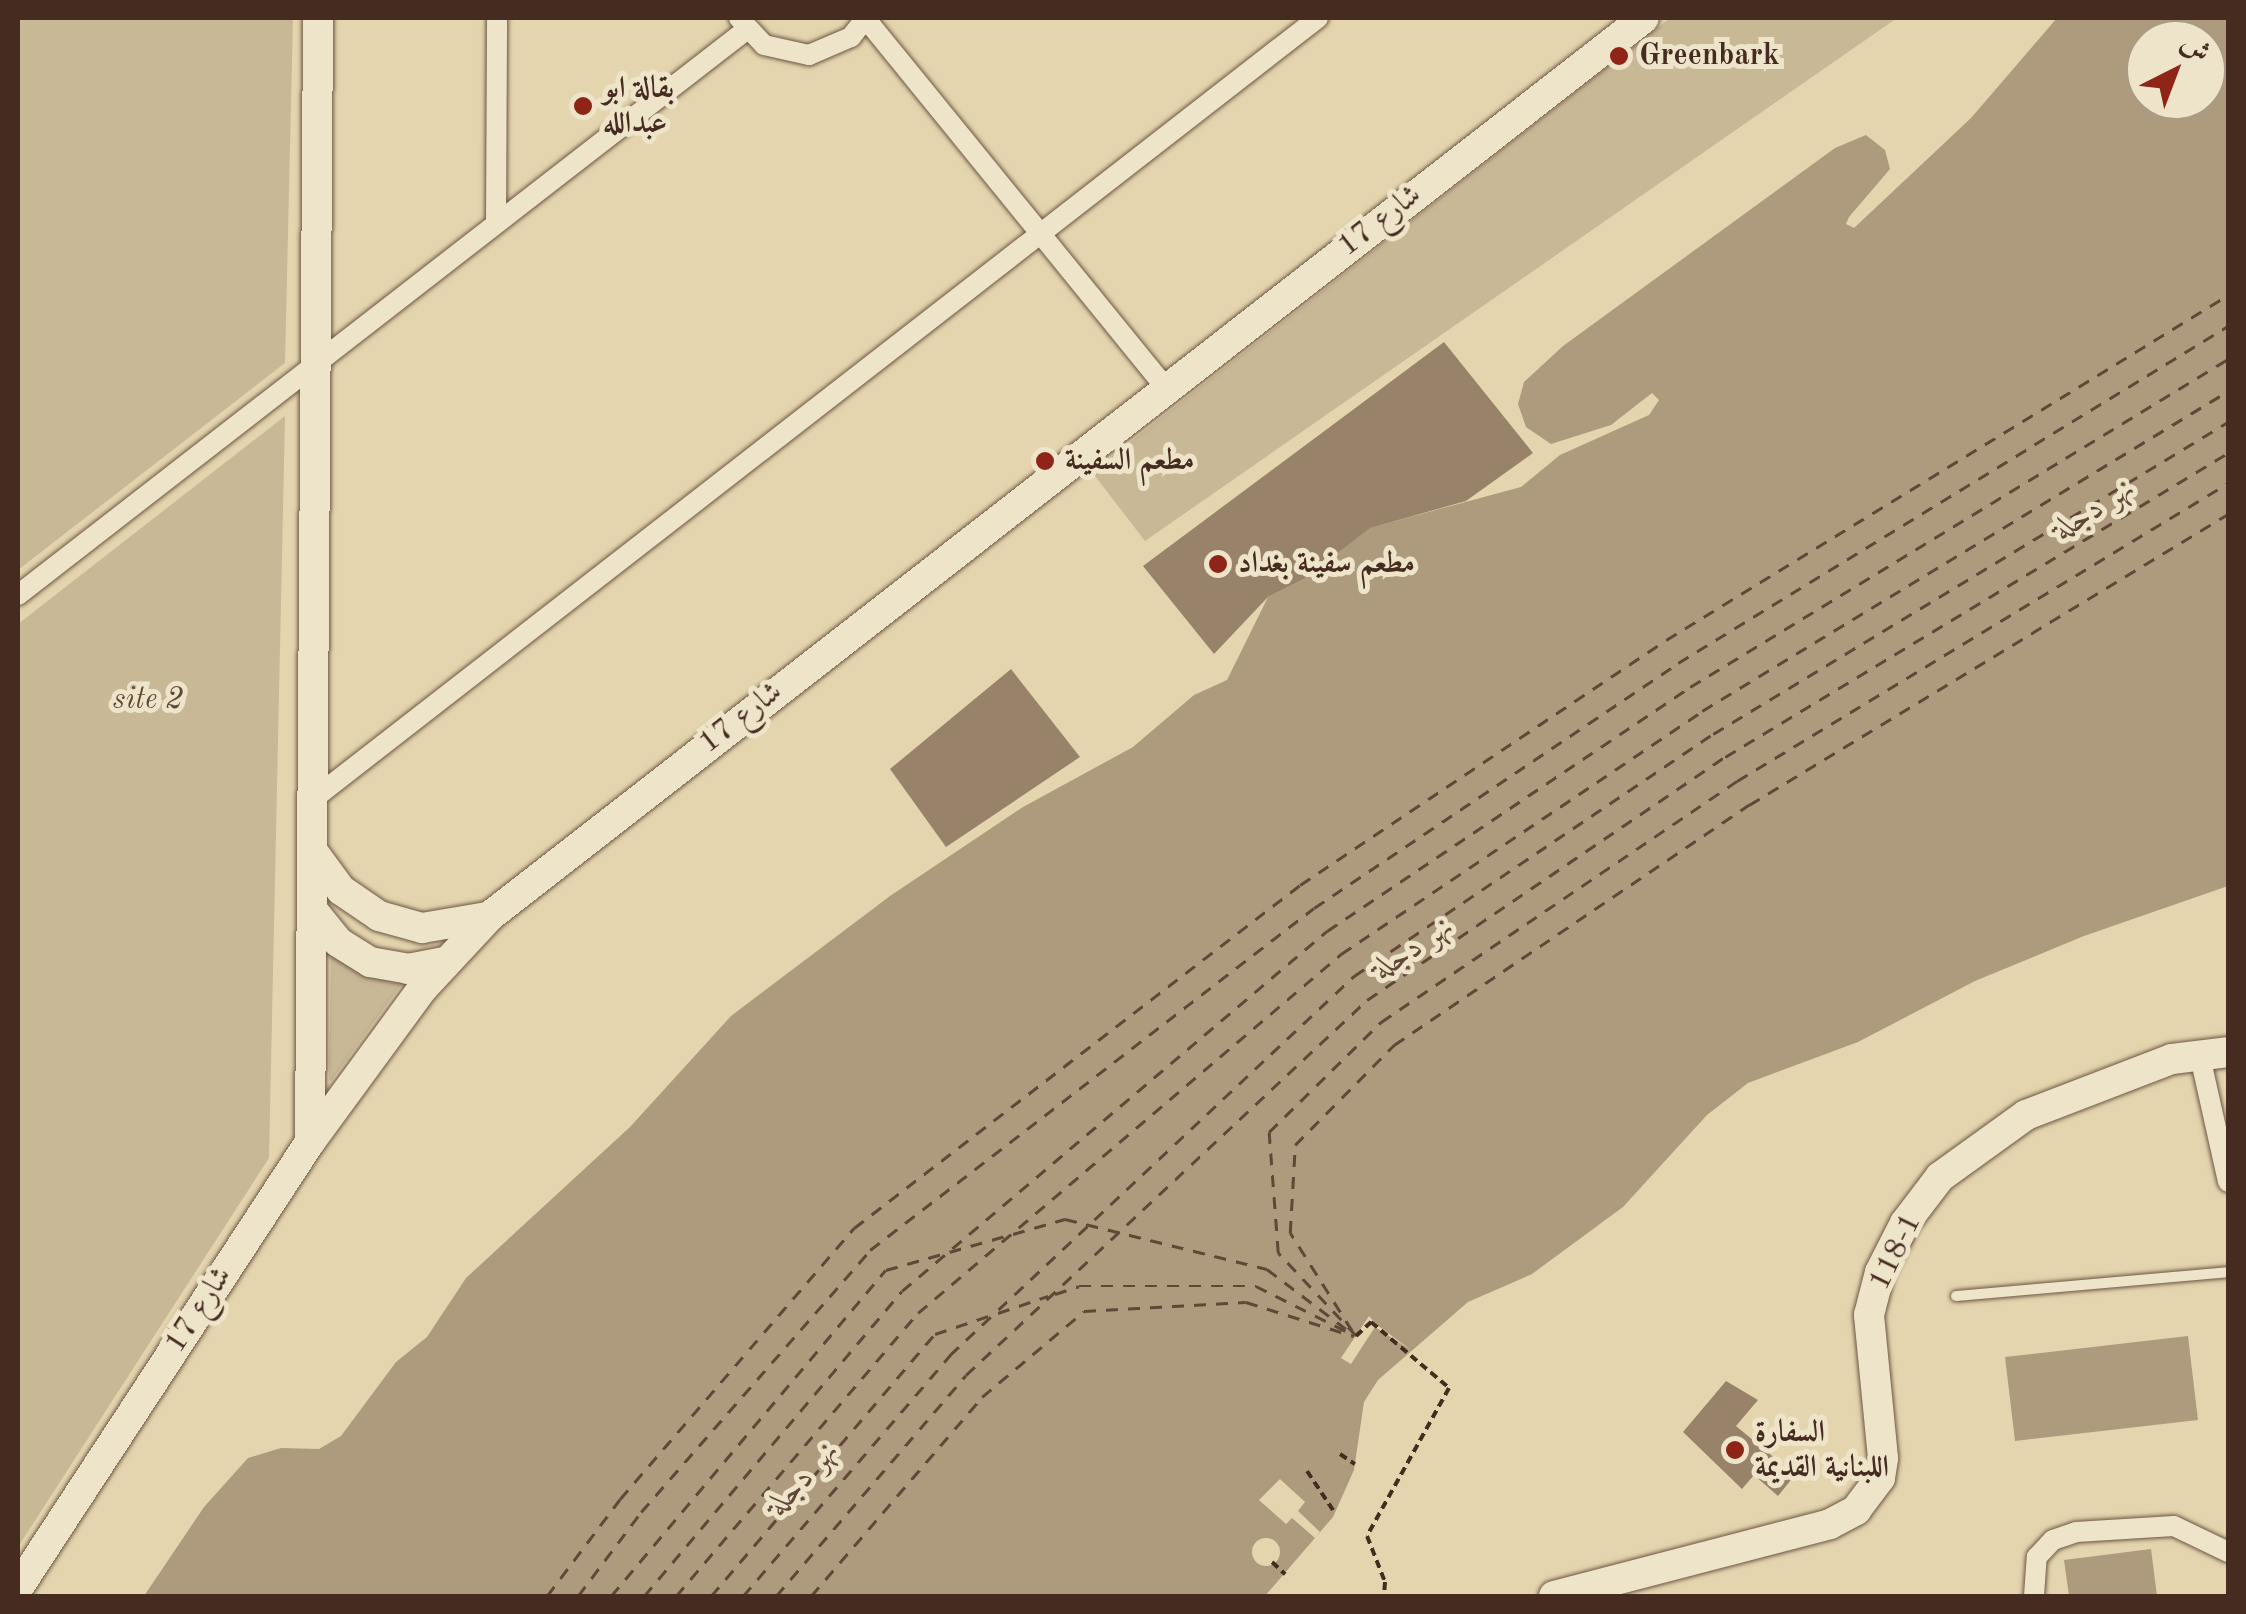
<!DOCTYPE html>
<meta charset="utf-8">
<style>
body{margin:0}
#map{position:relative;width:2246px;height:1614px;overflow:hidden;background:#e4d5ae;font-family:"Old Standard TT",Amiri,serif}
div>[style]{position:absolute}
.green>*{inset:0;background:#c9b896}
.water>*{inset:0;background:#ae9b7e}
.pier>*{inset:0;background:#e4d5ae}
.round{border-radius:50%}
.ferry>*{height:2.5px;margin-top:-1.25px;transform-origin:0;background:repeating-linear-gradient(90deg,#604738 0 12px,transparent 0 22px)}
.building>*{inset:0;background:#98836a}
.path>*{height:4px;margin-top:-2px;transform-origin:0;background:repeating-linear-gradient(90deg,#462b21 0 8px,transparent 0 13px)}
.roads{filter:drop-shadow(0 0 2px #6e5644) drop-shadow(0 0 2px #6e5644)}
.lane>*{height:10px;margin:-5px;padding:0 5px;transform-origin:5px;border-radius:5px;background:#ede4ca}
.street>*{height:20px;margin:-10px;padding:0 10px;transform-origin:10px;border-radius:10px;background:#ede4ca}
.secondary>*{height:30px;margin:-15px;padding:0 15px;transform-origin:15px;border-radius:15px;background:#ede4ca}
.dots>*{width:28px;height:28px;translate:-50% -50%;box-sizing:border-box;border:5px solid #ede4ca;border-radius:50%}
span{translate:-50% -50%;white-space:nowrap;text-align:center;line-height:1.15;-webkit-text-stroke:10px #ede4ca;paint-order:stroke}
.poi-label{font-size:30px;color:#462b21;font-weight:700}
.left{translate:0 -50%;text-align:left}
.street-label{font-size:30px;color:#462b21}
.park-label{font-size:30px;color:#604738;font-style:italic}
.water-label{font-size:32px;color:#604738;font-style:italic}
.frame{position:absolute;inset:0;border:20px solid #462b21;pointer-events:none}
.north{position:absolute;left:2126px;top:20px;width:100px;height:100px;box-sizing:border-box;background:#ede4ca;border:2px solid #aa9a86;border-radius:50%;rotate:42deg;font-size:28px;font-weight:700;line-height:40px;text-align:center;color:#462b21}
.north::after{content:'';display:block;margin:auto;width:35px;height:45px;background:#8f2418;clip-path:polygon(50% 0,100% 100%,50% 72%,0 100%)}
</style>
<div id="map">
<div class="green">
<i style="clip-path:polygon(18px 18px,293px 18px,285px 363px,18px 570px)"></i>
<i style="clip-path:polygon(1670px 18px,1897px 18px,1145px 541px,1092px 472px)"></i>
<i style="clip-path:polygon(285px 416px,269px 1158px,18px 1547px,18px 624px)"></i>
<i style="clip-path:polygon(331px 954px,404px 981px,331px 1081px,329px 1080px)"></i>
</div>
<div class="water">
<i style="clip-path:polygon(evenodd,2057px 18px,2228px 18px,2228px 886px,2084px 936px,1975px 981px,1858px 1042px,1748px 1083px,1707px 1115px,1623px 1207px,1532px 1274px,1468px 1302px,1378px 1380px,1364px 1402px,1354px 1470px,1333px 1517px,1265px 1596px,144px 1596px,204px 1507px,248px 1458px,281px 1448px,319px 1449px,341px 1436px,396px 1362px,427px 1337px,466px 1278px,630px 1127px,731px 1016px,890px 896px,1023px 807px,1133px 747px,1194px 695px,1227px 680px,1268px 597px,1304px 579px,1369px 528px,1521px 487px,1560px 455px,1649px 415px,1659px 400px,1652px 393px,1611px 425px,1551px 444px,1526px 427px,1518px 404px,1524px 382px,1563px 346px,1835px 148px,1866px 135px,1885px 150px,1890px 169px,1849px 217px,1846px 224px,1854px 228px,1971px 118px,2057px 18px,2146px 40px,2206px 40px,2206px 100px,2146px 100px,2146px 40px)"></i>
<i style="clip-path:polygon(2188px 1336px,2198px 1420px,2015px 1441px,2005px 1357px)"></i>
<i style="clip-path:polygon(2151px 1549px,2157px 1596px,2069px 1596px,2064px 1560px)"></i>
</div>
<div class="pier">
<i style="clip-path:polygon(1369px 1316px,1377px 1325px,1411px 1350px,1375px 1327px,1351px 1364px,1341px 1358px)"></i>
<i style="clip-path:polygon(1280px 1479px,1305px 1502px,1298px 1511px,1320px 1532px,1315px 1538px,1292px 1518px,1286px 1524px,1259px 1500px)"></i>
<i class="round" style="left:1252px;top:1538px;width:28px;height:28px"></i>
</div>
<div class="ferry">
<i style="left:1013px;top:1234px;width:54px;rotate:-16.1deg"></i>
<i style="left:1065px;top:1219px;width:208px;rotate:13.9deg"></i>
<i style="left:1267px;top:1269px;width:99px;rotate:37.2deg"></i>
<i style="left:1055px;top:1294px;width:25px;rotate:-18deg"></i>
<i style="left:1079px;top:1286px;width:177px"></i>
<i style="left:1256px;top:1286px;width:105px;rotate:26.6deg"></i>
<i style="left:998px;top:1313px;width:53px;rotate:-18.8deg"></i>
<i style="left:1352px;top:1331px;width:116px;rotate:-122.3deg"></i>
<i style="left:1290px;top:1233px;width:88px;rotate:-86.7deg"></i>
<i style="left:1295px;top:1145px;width:141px;rotate:-45.3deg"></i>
<i style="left:1394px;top:1045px;width:429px;rotate:-34.1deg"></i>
<i style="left:1749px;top:805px;width:560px;rotate:-31.28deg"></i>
<i style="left:1356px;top:1336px;width:114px;rotate:-133.2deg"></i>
<i style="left:1278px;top:1253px;width:121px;rotate:-94.3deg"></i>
<i style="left:1269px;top:1132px;width:157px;rotate:-44.5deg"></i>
<i style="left:1381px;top:1022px;width:430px;rotate:-34.1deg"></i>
<i style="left:1737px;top:781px;width:574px;rotate:-31.25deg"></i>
<i style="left:547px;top:1596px;width:121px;rotate:-53deg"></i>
<i style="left:620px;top:1499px;width:358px;rotate:-49.2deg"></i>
<i style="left:854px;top:1228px;width:563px;rotate:-37.56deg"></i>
<i style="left:1300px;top:885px;width:440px;rotate:-33.8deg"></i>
<i style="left:1666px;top:640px;width:659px;rotate:-31.54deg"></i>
<i style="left:578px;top:1596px;width:105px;rotate:-53.1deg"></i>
<i style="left:641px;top:1512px;width:348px;rotate:-48.8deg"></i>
<i style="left:870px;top:1250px;width:560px;rotate:-37.61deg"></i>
<i style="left:1314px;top:908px;width:439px;rotate:-33.9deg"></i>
<i style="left:1678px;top:663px;width:645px;rotate:-31.5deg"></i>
<i style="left:611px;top:1596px;width:426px;rotate:-49.9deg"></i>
<i style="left:886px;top:1270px;width:124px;rotate:-15.9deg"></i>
<i style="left:644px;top:1596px;width:399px;rotate:-49.8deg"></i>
<i style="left:902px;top:1291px;width:557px;rotate:-40.27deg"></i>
<i style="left:1327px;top:931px;width:437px;rotate:-33.9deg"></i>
<i style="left:1690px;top:687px;width:630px;rotate:-31.37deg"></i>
<i style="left:676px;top:1596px;width:372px;rotate:-49.5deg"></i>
<i style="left:918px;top:1313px;width:555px;rotate:-40.32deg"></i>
<i style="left:1341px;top:954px;width:435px;rotate:-33.9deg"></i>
<i style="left:1702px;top:711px;width:616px;rotate:-31.31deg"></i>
<i style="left:711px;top:1596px;width:345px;rotate:-49.5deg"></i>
<i style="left:935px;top:1334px;width:59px;rotate:-18.7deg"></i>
<i style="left:743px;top:1596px;width:318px;rotate:-49.3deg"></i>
<i style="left:950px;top:1355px;width:554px;rotate:-43.17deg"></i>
<i style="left:1354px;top:976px;width:433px;rotate:-34deg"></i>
<i style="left:1713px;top:734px;width:602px;rotate:-31.21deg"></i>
<i style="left:776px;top:1596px;width:291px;rotate:-49.3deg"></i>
<i style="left:966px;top:1375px;width:549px;rotate:-43.08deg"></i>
<i style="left:1367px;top:1000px;width:433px;rotate:-34.2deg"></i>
<i style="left:1725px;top:757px;width:588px;rotate:-31.15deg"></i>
<i style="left:811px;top:1596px;width:262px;rotate:-49.3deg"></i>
<i style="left:982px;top:1397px;width:133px;rotate:-40.1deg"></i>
<i style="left:1084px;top:1311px;width:162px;rotate:-3.2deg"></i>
<i style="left:1246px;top:1302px;width:113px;rotate:17.5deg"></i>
</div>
<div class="building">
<i style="clip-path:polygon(1444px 342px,1533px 453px,1466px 501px,1370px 528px,1304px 579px,1268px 597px,1214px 654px,1143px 566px)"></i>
<i style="clip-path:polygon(1011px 669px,1080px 757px,946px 847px,890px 769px)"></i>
<i style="clip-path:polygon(1726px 1381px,1758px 1400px,1736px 1426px,1795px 1475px,1778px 1496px,1754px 1475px,1742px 1489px,1683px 1432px)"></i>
</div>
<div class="path">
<i style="left:1356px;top:1336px;width:21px;rotate:-43deg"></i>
<i style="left:1371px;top:1322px;width:102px;rotate:40.2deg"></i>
<i style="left:1449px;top:1388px;width:169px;rotate:119deg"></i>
<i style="left:1367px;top:1536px;width:49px;rotate:68.6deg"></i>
<i style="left:1385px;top:1582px;width:14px;rotate:94deg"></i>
<i style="left:1340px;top:1454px;width:18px;rotate:34deg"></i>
<i style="left:1307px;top:1471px;width:50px;rotate:56.3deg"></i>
<i style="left:1272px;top:1562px;width:18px;rotate:43deg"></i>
</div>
<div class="roads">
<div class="lane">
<i style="left:1956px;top:1296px;width:273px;rotate:-5deg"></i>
</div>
<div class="street">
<i style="left:739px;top:18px;width:37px;rotate:47deg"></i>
<i style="left:764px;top:45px;width:46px;rotate:12.5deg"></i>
<i style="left:809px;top:55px;width:46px;rotate:-23.2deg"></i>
<i style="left:851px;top:37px;width:24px;rotate:-52deg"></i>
<i style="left:866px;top:19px;width:474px;rotate:50.9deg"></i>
<i style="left:496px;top:222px;width:204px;rotate:-89.7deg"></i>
<i style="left:18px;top:595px;width:922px;rotate:-37.81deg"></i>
<i style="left:317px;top:796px;width:1268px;rotate:-37.86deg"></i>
<i style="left:2199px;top:1052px;width:133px;rotate:77.4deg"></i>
<i style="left:2034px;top:1596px;width:39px;rotate:-86deg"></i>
<i style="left:2037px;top:1557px;width:23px;rotate:-47deg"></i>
<i style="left:2053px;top:1540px;width:24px;rotate:-19deg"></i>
<i style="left:2076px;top:1532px;width:98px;rotate:-3.5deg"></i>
<i style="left:2174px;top:1526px;width:60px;rotate:25.7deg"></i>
</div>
<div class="secondary">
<i style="left:314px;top:853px;width:46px;rotate:53.9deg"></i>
<i style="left:341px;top:890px;width:46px;rotate:34.4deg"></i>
<i style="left:379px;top:916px;width:45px;rotate:15.6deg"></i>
<i style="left:422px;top:928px;width:66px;rotate:-9.6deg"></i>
<i style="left:314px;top:912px;width:38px;rotate:51deg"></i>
<i style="left:338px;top:942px;width:38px;rotate:32deg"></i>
<i style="left:370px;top:962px;width:39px;rotate:10deg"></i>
<i style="left:408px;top:969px;width:38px;rotate:-11deg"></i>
<i style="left:310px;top:1142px;width:1124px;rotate:-89.59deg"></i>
<i style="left:18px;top:1588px;width:533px;rotate:-56.79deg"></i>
<i style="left:310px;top:1142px;width:190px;rotate:-53.8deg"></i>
<i style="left:422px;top:989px;width:100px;rotate:-47deg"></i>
<i style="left:490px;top:916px;width:1462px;rotate:-37.89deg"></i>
<i style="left:1554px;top:1596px;width:285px;rotate:-14.6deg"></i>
<i style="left:1830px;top:1524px;width:30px;rotate:-28deg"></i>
<i style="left:1856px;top:1510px;width:40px;rotate:-53deg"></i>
<i style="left:1880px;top:1478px;width:20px;rotate:-81deg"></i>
<i style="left:1883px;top:1458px;width:144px;rotate:-95.6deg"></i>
<i style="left:1869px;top:1315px;width:44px;rotate:-75.7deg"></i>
<i style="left:1880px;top:1272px;width:55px;rotate:-63deg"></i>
<i style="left:1905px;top:1223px;width:58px;rotate:-52.7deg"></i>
<i style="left:1940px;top:1177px;width:106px;rotate:-35.8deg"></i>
<i style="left:2026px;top:1115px;width:156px;rotate:-21deg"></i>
<i style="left:2172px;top:1059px;width:56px;rotate:-7.1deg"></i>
</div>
</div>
<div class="dots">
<i style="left:1619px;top:56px;background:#8f2418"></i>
<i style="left:583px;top:106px;background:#8f2418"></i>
<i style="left:1045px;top:461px;background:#8f2418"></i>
<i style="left:1218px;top:564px;background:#8f2418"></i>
<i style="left:1735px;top:1450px;background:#8f2418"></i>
</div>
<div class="poi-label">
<span class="left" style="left:1639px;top:56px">Greenbark</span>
<span class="left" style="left:603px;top:106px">بقالة ابو<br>عبدالله</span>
<span class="left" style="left:1065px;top:461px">مطعم السفينة</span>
<span class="left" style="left:1238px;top:564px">مطعم سفينة بغداد</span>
<span class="left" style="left:1755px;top:1450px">السفارة<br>اللبنانية القديمة</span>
</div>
<div class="street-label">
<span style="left:1380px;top:221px;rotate:-38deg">شارع 17</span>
<span style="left:741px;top:718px;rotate:-38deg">شارع 17</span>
<span style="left:1896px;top:1252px;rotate:-64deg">118-1</span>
<span style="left:199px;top:1310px;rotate:-57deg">شارع 17</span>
</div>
<div class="park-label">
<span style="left:148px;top:700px">site 2</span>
</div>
<div class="water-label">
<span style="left:2095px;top:510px;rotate:-33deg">نهر دجلة</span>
<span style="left:1414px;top:949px;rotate:-34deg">نهر دجلة</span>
<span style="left:804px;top:1479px;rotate:-48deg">نهر دجلة</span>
</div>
<div class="frame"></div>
<div class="north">ش</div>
</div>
